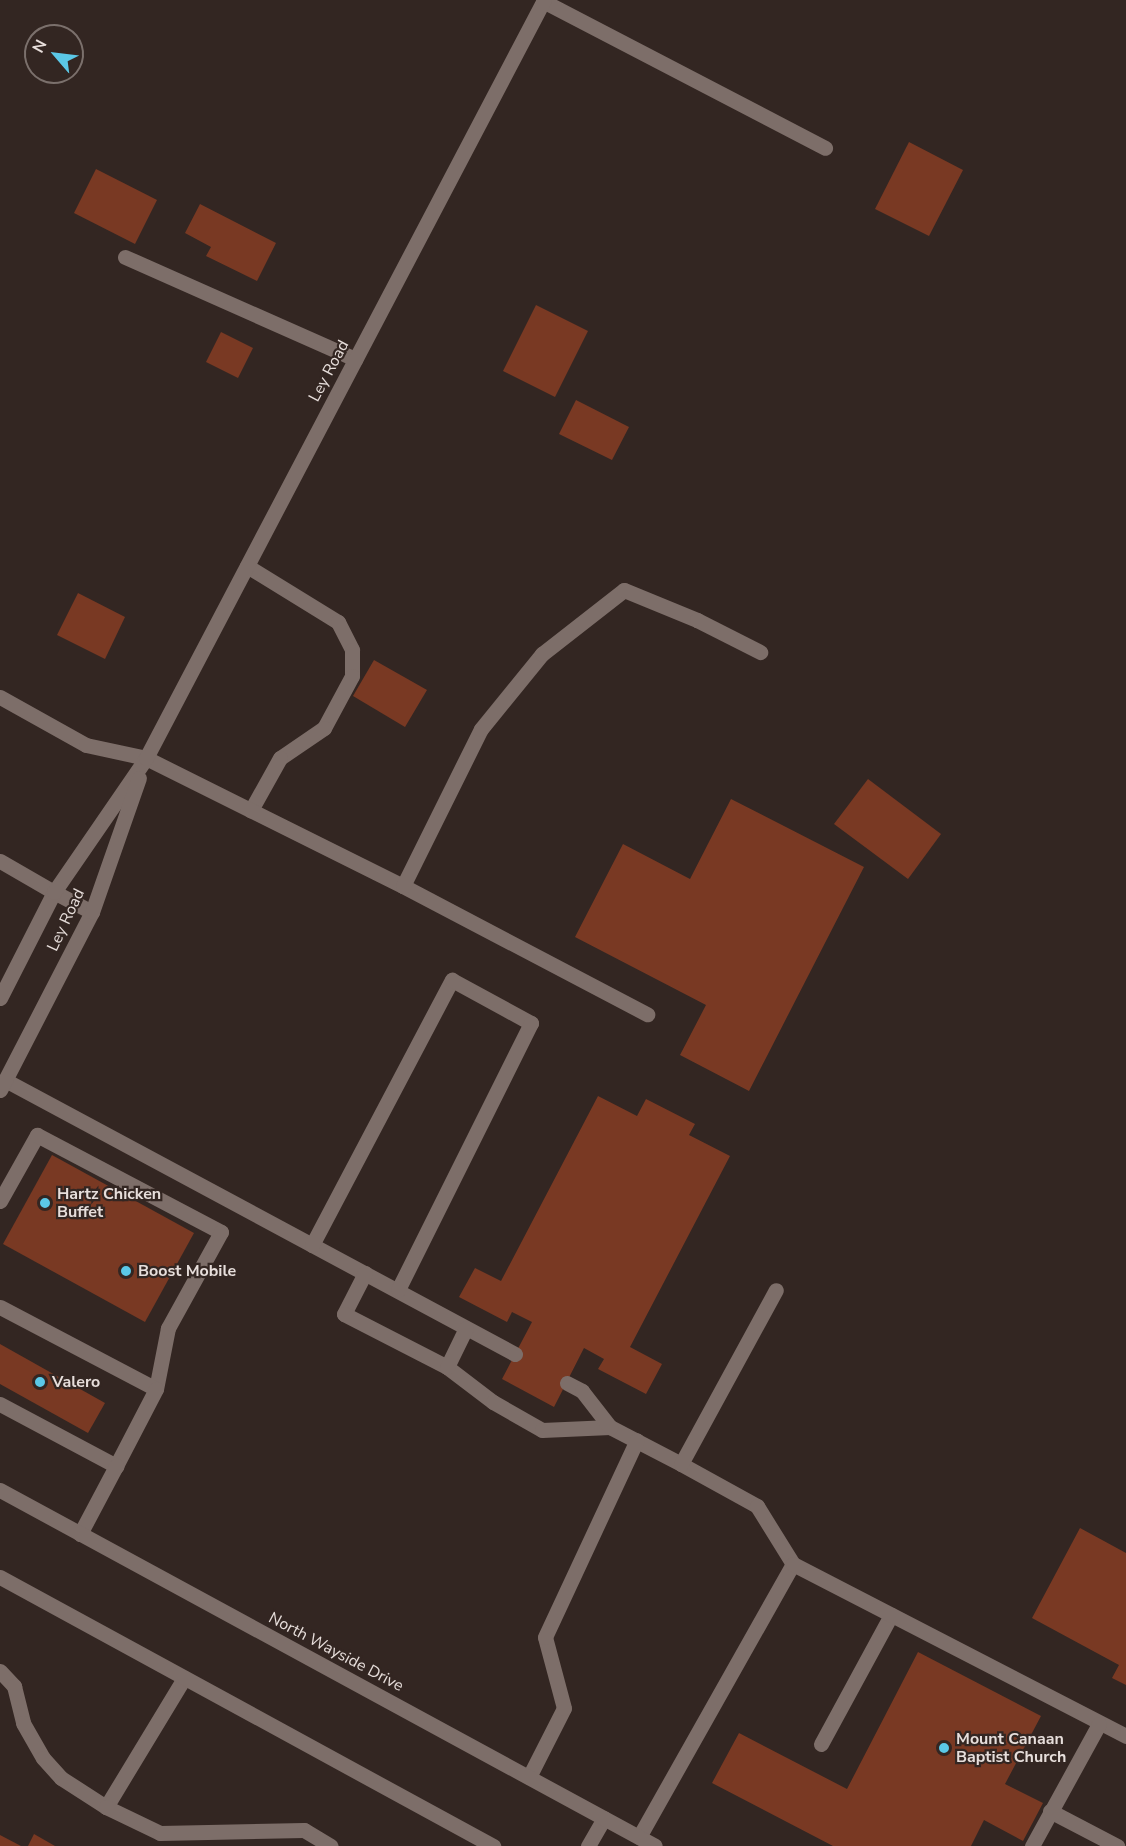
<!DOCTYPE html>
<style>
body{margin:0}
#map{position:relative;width:1126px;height:1846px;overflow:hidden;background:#332622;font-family:"Nunito Sans",sans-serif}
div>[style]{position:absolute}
.building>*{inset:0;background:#793923}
.service>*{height:15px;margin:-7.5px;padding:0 7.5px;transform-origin:7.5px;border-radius:7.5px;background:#7d6e69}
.minor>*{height:15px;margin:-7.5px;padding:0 7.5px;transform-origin:7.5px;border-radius:7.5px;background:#7d6e69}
.secondary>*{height:15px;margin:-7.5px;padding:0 7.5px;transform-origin:7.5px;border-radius:7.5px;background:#7d6e69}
.dots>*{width:16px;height:16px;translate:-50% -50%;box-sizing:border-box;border:3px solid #332622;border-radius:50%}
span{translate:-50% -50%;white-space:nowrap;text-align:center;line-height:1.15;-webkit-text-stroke:4.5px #332622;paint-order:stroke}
.street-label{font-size:16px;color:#e7dedb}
.poi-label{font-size:16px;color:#e7dedb;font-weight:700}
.left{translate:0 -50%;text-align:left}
.north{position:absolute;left:24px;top:24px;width:60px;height:60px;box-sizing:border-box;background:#332622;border:2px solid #7b706c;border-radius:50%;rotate:298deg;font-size:16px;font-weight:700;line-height:24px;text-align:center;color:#e7dedb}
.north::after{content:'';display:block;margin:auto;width:21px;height:27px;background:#5bc8e7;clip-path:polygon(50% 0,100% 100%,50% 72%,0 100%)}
</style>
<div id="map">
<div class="building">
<i style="clip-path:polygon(909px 142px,963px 170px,929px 236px,875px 209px)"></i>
<i style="clip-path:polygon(96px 169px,157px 200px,135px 244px,74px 213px)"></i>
<i style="clip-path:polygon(200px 204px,276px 243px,257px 281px,206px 256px,211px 247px,185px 233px)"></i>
<i style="clip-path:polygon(536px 305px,588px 331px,555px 397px,503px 371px)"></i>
<i style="clip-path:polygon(221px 332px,253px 348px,238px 378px,206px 362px)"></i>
<i style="clip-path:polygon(576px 400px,629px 427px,612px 460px,559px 434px)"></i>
<i style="clip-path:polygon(78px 593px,125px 617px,105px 659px,57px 635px)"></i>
<i style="clip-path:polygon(374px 660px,427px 690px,405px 727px,353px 696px)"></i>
<i style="clip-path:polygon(868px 779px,941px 834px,908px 879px,834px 824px)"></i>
<i style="clip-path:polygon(731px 799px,864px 867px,749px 1091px,680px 1055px,706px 1005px,575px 937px,623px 844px,690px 879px)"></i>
<i style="clip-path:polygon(598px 1096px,637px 1116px,646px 1099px,695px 1124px,689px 1135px,730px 1156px,630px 1347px,662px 1364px,646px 1394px,598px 1369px,604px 1359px,584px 1348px,554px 1407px,502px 1379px,532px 1322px,512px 1312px,507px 1322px,459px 1297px,475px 1268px,501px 1281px)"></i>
<i style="clip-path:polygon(52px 1155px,194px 1233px,145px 1322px,3px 1244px)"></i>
<i style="clip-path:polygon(0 1344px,105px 1403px,88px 1433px,0 1384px)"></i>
<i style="clip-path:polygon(1080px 1528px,1126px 1553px,1126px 1685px,1112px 1678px,1119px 1665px,1032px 1618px)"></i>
<i style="clip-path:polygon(918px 1652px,1041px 1716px,1005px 1784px,1043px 1803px,1023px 1841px,984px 1820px,971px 1846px,833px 1846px,712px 1783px,739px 1733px,847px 1789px)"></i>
<i style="clip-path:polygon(34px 1834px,55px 1846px,28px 1846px)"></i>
<i style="clip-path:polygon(0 1835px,21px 1846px,0 1846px)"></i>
</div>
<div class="service">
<i style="left:543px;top:1px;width:318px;rotate:27.5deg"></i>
<i style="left:125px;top:257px;width:252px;rotate:23.9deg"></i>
<i style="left:247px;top:566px;width:107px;rotate:31.6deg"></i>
<i style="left:338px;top:622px;width:31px;rotate:63deg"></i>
<i style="left:352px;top:650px;width:26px;rotate:90deg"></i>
<i style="left:352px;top:676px;width:59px;rotate:118.3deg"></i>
<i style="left:324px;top:728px;width:53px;rotate:145.7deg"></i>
<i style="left:280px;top:758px;width:60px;rotate:119.1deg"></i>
<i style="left:0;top:697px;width:98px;rotate:29.2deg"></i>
<i style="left:86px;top:745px;width:61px;rotate:12.2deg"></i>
<i style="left:146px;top:758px;width:287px;rotate:26.5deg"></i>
<i style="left:403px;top:886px;width:276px;rotate:27.7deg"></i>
<i style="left:0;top:861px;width:62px;rotate:29.9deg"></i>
<i style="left:403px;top:886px;width:175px;rotate:-63.6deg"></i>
<i style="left:481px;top:729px;width:97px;rotate:-50.9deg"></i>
<i style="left:542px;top:654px;width:104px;rotate:-38deg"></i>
<i style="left:624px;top:590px;width:79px;rotate:22.3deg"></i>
<i style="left:697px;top:620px;width:71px;rotate:26.9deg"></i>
<i style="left:5px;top:1080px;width:579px;rotate:28.25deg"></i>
<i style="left:0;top:1201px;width:76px;rotate:-60.7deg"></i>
<i style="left:37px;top:1135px;width:208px;rotate:27.8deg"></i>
<i style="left:221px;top:1232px;width:110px;rotate:118.9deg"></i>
<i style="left:168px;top:1328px;width:62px;rotate:101.1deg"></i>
<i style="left:312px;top:1245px;width:300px;rotate:-62.2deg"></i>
<i style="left:452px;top:980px;width:90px;rotate:28.6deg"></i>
<i style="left:531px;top:1023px;width:298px;rotate:116.5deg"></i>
<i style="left:365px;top:1273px;width:46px;rotate:117.1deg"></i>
<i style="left:344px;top:1314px;width:116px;rotate:27.2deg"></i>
<i style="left:447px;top:1367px;width:58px;rotate:37.3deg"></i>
<i style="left:493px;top:1402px;width:56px;rotate:29.7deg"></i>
<i style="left:542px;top:1430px;width:68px;rotate:-2.5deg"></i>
<i style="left:610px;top:1427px;width:80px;rotate:27.5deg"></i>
<i style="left:681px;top:1464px;width:87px;rotate:28.9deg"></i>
<i style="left:757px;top:1506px;width:68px;rotate:58.2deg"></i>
<i style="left:0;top:1307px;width:176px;rotate:27.7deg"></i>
<i style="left:156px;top:1389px;width:87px;rotate:117.5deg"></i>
<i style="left:447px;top:1367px;width:43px;rotate:-64deg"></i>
<i style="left:567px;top:1383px;width:17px;rotate:28deg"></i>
<i style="left:582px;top:1391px;width:46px;rotate:52.1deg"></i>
<i style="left:0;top:1404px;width:132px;rotate:28.1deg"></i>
<i style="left:116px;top:1466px;width:77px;rotate:117.9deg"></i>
<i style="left:681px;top:1464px;width:198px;rotate:-61.4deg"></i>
<i style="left:0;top:1671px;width:21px;rotate:47deg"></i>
<i style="left:14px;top:1686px;width:38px;rotate:76deg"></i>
<i style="left:23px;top:1723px;width:40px;rotate:60.3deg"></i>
<i style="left:43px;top:1758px;width:27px;rotate:48deg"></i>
<i style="left:61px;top:1778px;width:54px;rotate:32.8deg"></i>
<i style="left:106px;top:1807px;width:151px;rotate:-58.8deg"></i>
<i style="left:821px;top:1744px;width:147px;rotate:-61.5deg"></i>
<i style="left:529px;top:1777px;width:77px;rotate:-63.1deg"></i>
<i style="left:564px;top:1708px;width:73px;rotate:-105deg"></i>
<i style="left:545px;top:1637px;width:217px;rotate:-65deg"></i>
<i style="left:106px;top:1807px;width:60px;rotate:25.7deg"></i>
<i style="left:160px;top:1833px;width:144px;rotate:-1.2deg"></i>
<i style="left:304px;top:1830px;width:31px;rotate:31deg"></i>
<i style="left:1050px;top:1811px;width:76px;rotate:27.6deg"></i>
<i style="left:639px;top:1837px;width:313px;rotate:-60.6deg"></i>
<i style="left:793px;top:1564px;width:375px;rotate:27.3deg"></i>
<i style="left:1032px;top:1846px;width:139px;rotate:-61.2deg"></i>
</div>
<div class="minor">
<i style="left:588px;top:1846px;width:32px;rotate:-60deg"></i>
</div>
<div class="secondary">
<i style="left:54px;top:892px;width:43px;rotate:27.8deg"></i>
<i style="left:0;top:998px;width:119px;rotate:-63deg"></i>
<i style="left:54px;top:892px;width:163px;rotate:-55.5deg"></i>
<i style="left:146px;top:758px;width:856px;rotate:-62.3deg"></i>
<i style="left:0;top:1090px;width:200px;rotate:-62.7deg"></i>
<i style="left:92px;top:912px;width:142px;rotate:-70.7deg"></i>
<i style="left:0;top:1490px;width:745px;rotate:28.52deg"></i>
<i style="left:0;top:1577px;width:562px;rotate:28.62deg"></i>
</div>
<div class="dots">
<i style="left:45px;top:1203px;background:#5bc8e7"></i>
<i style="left:126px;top:1271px;background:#5bc8e7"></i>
<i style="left:40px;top:1382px;background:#5bc8e7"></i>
<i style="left:944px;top:1748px;background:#5bc8e7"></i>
</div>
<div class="street-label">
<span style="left:329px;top:371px;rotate:-62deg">Ley Road</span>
<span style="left:66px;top:920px;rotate:-65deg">Ley Road</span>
<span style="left:336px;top:1652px;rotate:28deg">North Wayside Drive</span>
</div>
<div class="poi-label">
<span class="left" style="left:57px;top:1203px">Hartz Chicken<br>Buffet</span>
<span class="left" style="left:138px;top:1271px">Boost Mobile</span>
<span class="left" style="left:52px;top:1382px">Valero</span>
<span class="left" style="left:956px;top:1748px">Mount Canaan<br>Baptist Church</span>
</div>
<div class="north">N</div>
</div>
